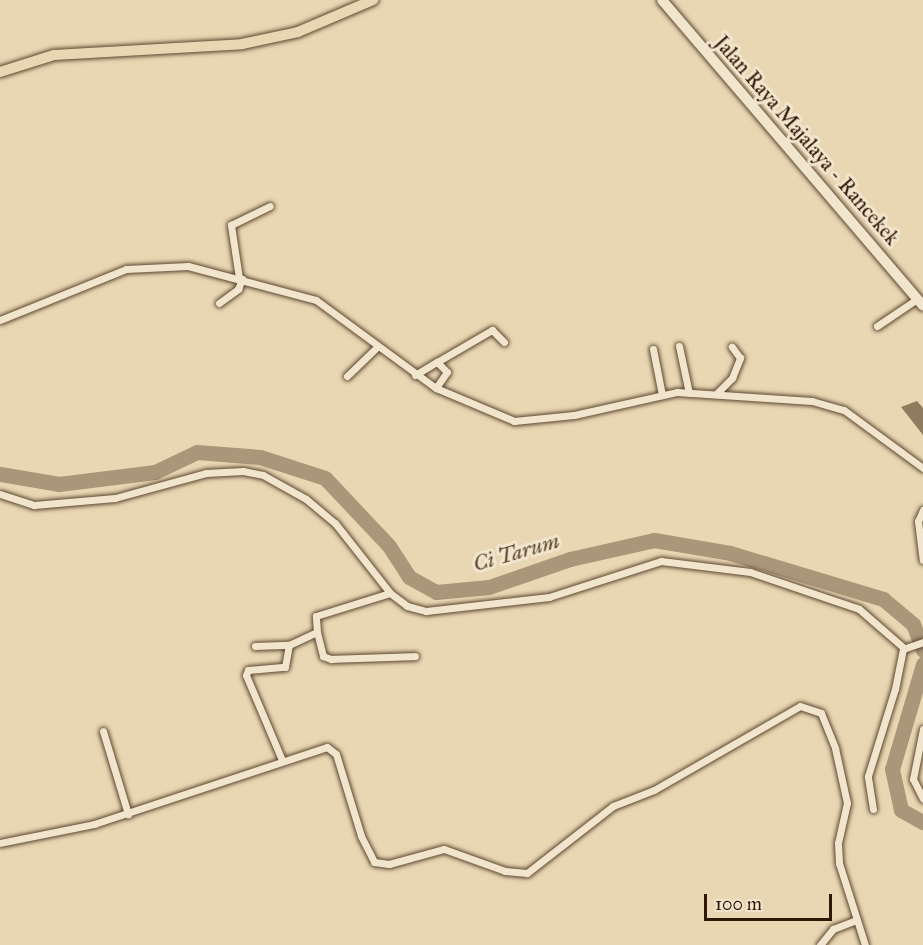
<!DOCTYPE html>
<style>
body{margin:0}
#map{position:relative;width:923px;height:945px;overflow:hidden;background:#e9d7b3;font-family:"IM FELL Great Primer",serif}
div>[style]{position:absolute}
.river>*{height:15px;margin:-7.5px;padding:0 7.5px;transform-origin:7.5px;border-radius:7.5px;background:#aa9678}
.building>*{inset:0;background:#907b5f}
.roads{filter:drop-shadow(0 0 2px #5e4730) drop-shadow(0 0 2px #5e4730)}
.street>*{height:7px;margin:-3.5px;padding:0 3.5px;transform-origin:3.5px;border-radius:3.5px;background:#f1e5ce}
.secondary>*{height:10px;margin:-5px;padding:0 5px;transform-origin:5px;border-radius:5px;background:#f1e5ce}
.primary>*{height:10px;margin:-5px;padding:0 5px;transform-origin:5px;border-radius:5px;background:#e9d7b3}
span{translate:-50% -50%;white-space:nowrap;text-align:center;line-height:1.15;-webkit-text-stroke:6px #f1e5ce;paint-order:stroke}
.street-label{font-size:21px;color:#301704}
.water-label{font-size:22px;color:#614a32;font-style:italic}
.scale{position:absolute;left:704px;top:894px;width:128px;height:27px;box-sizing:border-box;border:3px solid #301704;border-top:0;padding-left:8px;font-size:18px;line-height:21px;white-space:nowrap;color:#301704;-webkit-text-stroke:4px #f1e5ce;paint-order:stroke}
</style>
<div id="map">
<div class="river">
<i style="left:0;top:474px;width:60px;rotate:9.6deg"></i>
<i style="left:59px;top:484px;width:97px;rotate:-7.1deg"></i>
<i style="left:155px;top:472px;width:47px;rotate:-25.5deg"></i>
<i style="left:197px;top:452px;width:63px;rotate:4.5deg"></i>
<i style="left:260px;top:457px;width:68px;rotate:17.9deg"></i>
<i style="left:325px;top:478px;width:93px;rotate:46.7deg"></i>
<i style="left:389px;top:546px;width:37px;rotate:57deg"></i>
<i style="left:409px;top:577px;width:31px;rotate:29deg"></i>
<i style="left:436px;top:592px;width:53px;rotate:-5.4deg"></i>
<i style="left:489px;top:587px;width:86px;rotate:-19.1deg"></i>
<i style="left:570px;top:559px;width:86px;rotate:-12.7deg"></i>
<i style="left:654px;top:540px;width:77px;rotate:9.7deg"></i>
<i style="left:730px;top:553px;width:160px;rotate:16.7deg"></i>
<i style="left:883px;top:599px;width:39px;rotate:40deg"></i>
<i style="left:913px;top:624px;width:28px;rotate:69deg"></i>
<i style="left:923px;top:664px;width:109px;rotate:106.4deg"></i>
<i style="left:892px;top:769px;width:42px;rotate:77.6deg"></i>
<i style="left:901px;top:810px;width:25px;rotate:29deg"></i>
</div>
<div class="building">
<i style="clip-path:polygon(917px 401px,923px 408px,923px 435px,901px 407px)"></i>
</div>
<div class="roads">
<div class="street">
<i style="left:239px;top:278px;width:54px;rotate:-98.6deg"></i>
<i style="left:231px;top:225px;width:43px;rotate:-26deg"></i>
<i style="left:219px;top:303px;width:24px;rotate:-36deg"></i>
<i style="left:238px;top:289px;width:11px;rotate:-68deg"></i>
<i style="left:0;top:320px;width:136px;rotate:-22deg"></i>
<i style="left:126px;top:269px;width:62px;rotate:-2.8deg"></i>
<i style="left:188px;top:266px;width:132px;rotate:14.9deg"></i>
<i style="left:316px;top:300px;width:149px;rotate:36.3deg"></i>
<i style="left:436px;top:388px;width:85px;rotate:22.9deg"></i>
<i style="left:514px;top:421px;width:60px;rotate:-5.7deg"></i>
<i style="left:574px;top:415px;width:106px;rotate:-12.6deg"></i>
<i style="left:677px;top:392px;width:135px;rotate:3.8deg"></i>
<i style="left:812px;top:401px;width:33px;rotate:16deg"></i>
<i style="left:844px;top:410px;width:98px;rotate:36.3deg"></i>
<i style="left:877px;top:326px;width:48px;rotate:-34deg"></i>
<i style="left:679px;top:346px;width:48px;rotate:78deg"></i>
<i style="left:653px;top:349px;width:47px;rotate:78.9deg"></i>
<i style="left:437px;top:362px;width:64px;rotate:-30.2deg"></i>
<i style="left:492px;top:330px;width:17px;rotate:45deg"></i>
<i style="left:415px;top:375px;width:26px;rotate:-31deg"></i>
<i style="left:437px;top:362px;width:14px;rotate:45deg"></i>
<i style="left:447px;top:372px;width:19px;rotate:125deg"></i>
<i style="left:347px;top:376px;width:40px;rotate:-44deg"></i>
<i style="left:716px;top:394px;width:23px;rotate:-45deg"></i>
<i style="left:732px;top:378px;width:22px;rotate:-68deg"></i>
<i style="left:740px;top:358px;width:14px;rotate:-126deg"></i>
<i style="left:0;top:494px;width:36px;rotate:18deg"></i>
<i style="left:34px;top:505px;width:81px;rotate:-4.9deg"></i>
<i style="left:115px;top:498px;width:94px;rotate:-15.4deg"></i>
<i style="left:206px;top:473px;width:37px;rotate:-3deg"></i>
<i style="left:243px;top:471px;width:20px;rotate:11deg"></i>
<i style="left:263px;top:475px;width:49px;rotate:29.2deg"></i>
<i style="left:306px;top:499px;width:38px;rotate:40deg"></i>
<i style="left:335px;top:523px;width:89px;rotate:51.8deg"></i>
<i style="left:390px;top:593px;width:21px;rotate:37deg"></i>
<i style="left:407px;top:606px;width:20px;rotate:15deg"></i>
<i style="left:426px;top:611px;width:124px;rotate:-6.5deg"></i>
<i style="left:549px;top:597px;width:118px;rotate:-17.8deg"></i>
<i style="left:661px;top:561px;width:90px;rotate:7deg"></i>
<i style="left:750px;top:572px;width:115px;rotate:18.7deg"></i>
<i style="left:859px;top:609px;width:60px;rotate:40.9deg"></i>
<i style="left:923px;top:510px;width:12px;rotate:114deg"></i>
<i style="left:918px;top:521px;width:39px;rotate:83deg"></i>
<i style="left:317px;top:632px;width:16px;rotate:-94deg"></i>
<i style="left:316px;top:616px;width:77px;rotate:-17.3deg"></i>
<i style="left:255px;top:646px;width:34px;rotate:-2deg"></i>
<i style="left:923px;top:729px;width:51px;rotate:101.3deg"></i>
<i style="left:913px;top:779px;width:22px;rotate:63deg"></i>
<i style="left:103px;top:731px;width:87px;rotate:73.2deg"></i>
<i style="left:282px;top:760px;width:92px;rotate:-113deg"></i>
<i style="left:246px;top:675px;width:5px;rotate:-68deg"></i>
<i style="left:248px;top:670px;width:37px;rotate:-5deg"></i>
<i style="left:285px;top:667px;width:22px;rotate:-80deg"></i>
<i style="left:289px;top:645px;width:31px;rotate:-25deg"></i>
<i style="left:317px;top:632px;width:25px;rotate:76deg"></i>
<i style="left:323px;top:656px;width:9px;rotate:21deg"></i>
<i style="left:331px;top:659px;width:84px;rotate:-2deg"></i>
<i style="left:873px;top:809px;width:33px;rotate:-99deg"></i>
<i style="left:868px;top:776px;width:91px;rotate:-72.8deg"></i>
<i style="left:895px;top:689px;width:41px;rotate:-78.7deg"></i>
<i style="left:903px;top:649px;width:21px;rotate:-19deg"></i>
<i style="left:0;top:843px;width:96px;rotate:-11.4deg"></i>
<i style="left:94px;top:824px;width:245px;rotate:-18.3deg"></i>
<i style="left:327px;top:747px;width:11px;rotate:38deg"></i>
<i style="left:336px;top:754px;width:86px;rotate:73deg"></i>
<i style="left:361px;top:836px;width:29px;rotate:63deg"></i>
<i style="left:374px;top:862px;width:15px;rotate:8deg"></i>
<i style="left:389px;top:864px;width:57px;rotate:-15.3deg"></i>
<i style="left:444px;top:849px;width:65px;rotate:19.8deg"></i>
<i style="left:505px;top:871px;width:22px;rotate:5deg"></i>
<i style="left:527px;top:873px;width:109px;rotate:-37.9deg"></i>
<i style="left:613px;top:806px;width:44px;rotate:-21.3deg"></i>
<i style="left:654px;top:790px;width:168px;rotate:-29.9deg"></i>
<i style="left:800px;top:706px;width:22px;rotate:18deg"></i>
<i style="left:821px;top:713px;width:38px;rotate:68deg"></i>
<i style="left:835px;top:748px;width:56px;rotate:77.7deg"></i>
<i style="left:847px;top:803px;width:41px;rotate:102.7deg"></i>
<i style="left:838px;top:843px;width:20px;rotate:87deg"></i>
<i style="left:839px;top:863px;width:86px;rotate:72.4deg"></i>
<i style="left:820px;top:945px;width:21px;rotate:-51deg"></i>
<i style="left:833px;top:929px;width:25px;rotate:-21deg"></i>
</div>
<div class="secondary">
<i style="left:662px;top:0;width:402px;rotate:49.5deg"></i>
</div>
<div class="primary">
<i style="left:0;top:72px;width:57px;rotate:-17.5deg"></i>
<i style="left:54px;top:55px;width:188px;rotate:-3.3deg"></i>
<i style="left:242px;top:44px;width:57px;rotate:-12.1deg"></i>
<i style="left:298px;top:32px;width:82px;rotate:-23.1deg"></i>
</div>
</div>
<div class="street-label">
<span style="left:807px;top:140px;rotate:49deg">Jalan Raya Majalaya - Rancekek</span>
</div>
<div class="water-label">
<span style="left:516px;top:552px;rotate:-16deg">Ci Tarum</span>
</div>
<div class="scale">100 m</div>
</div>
